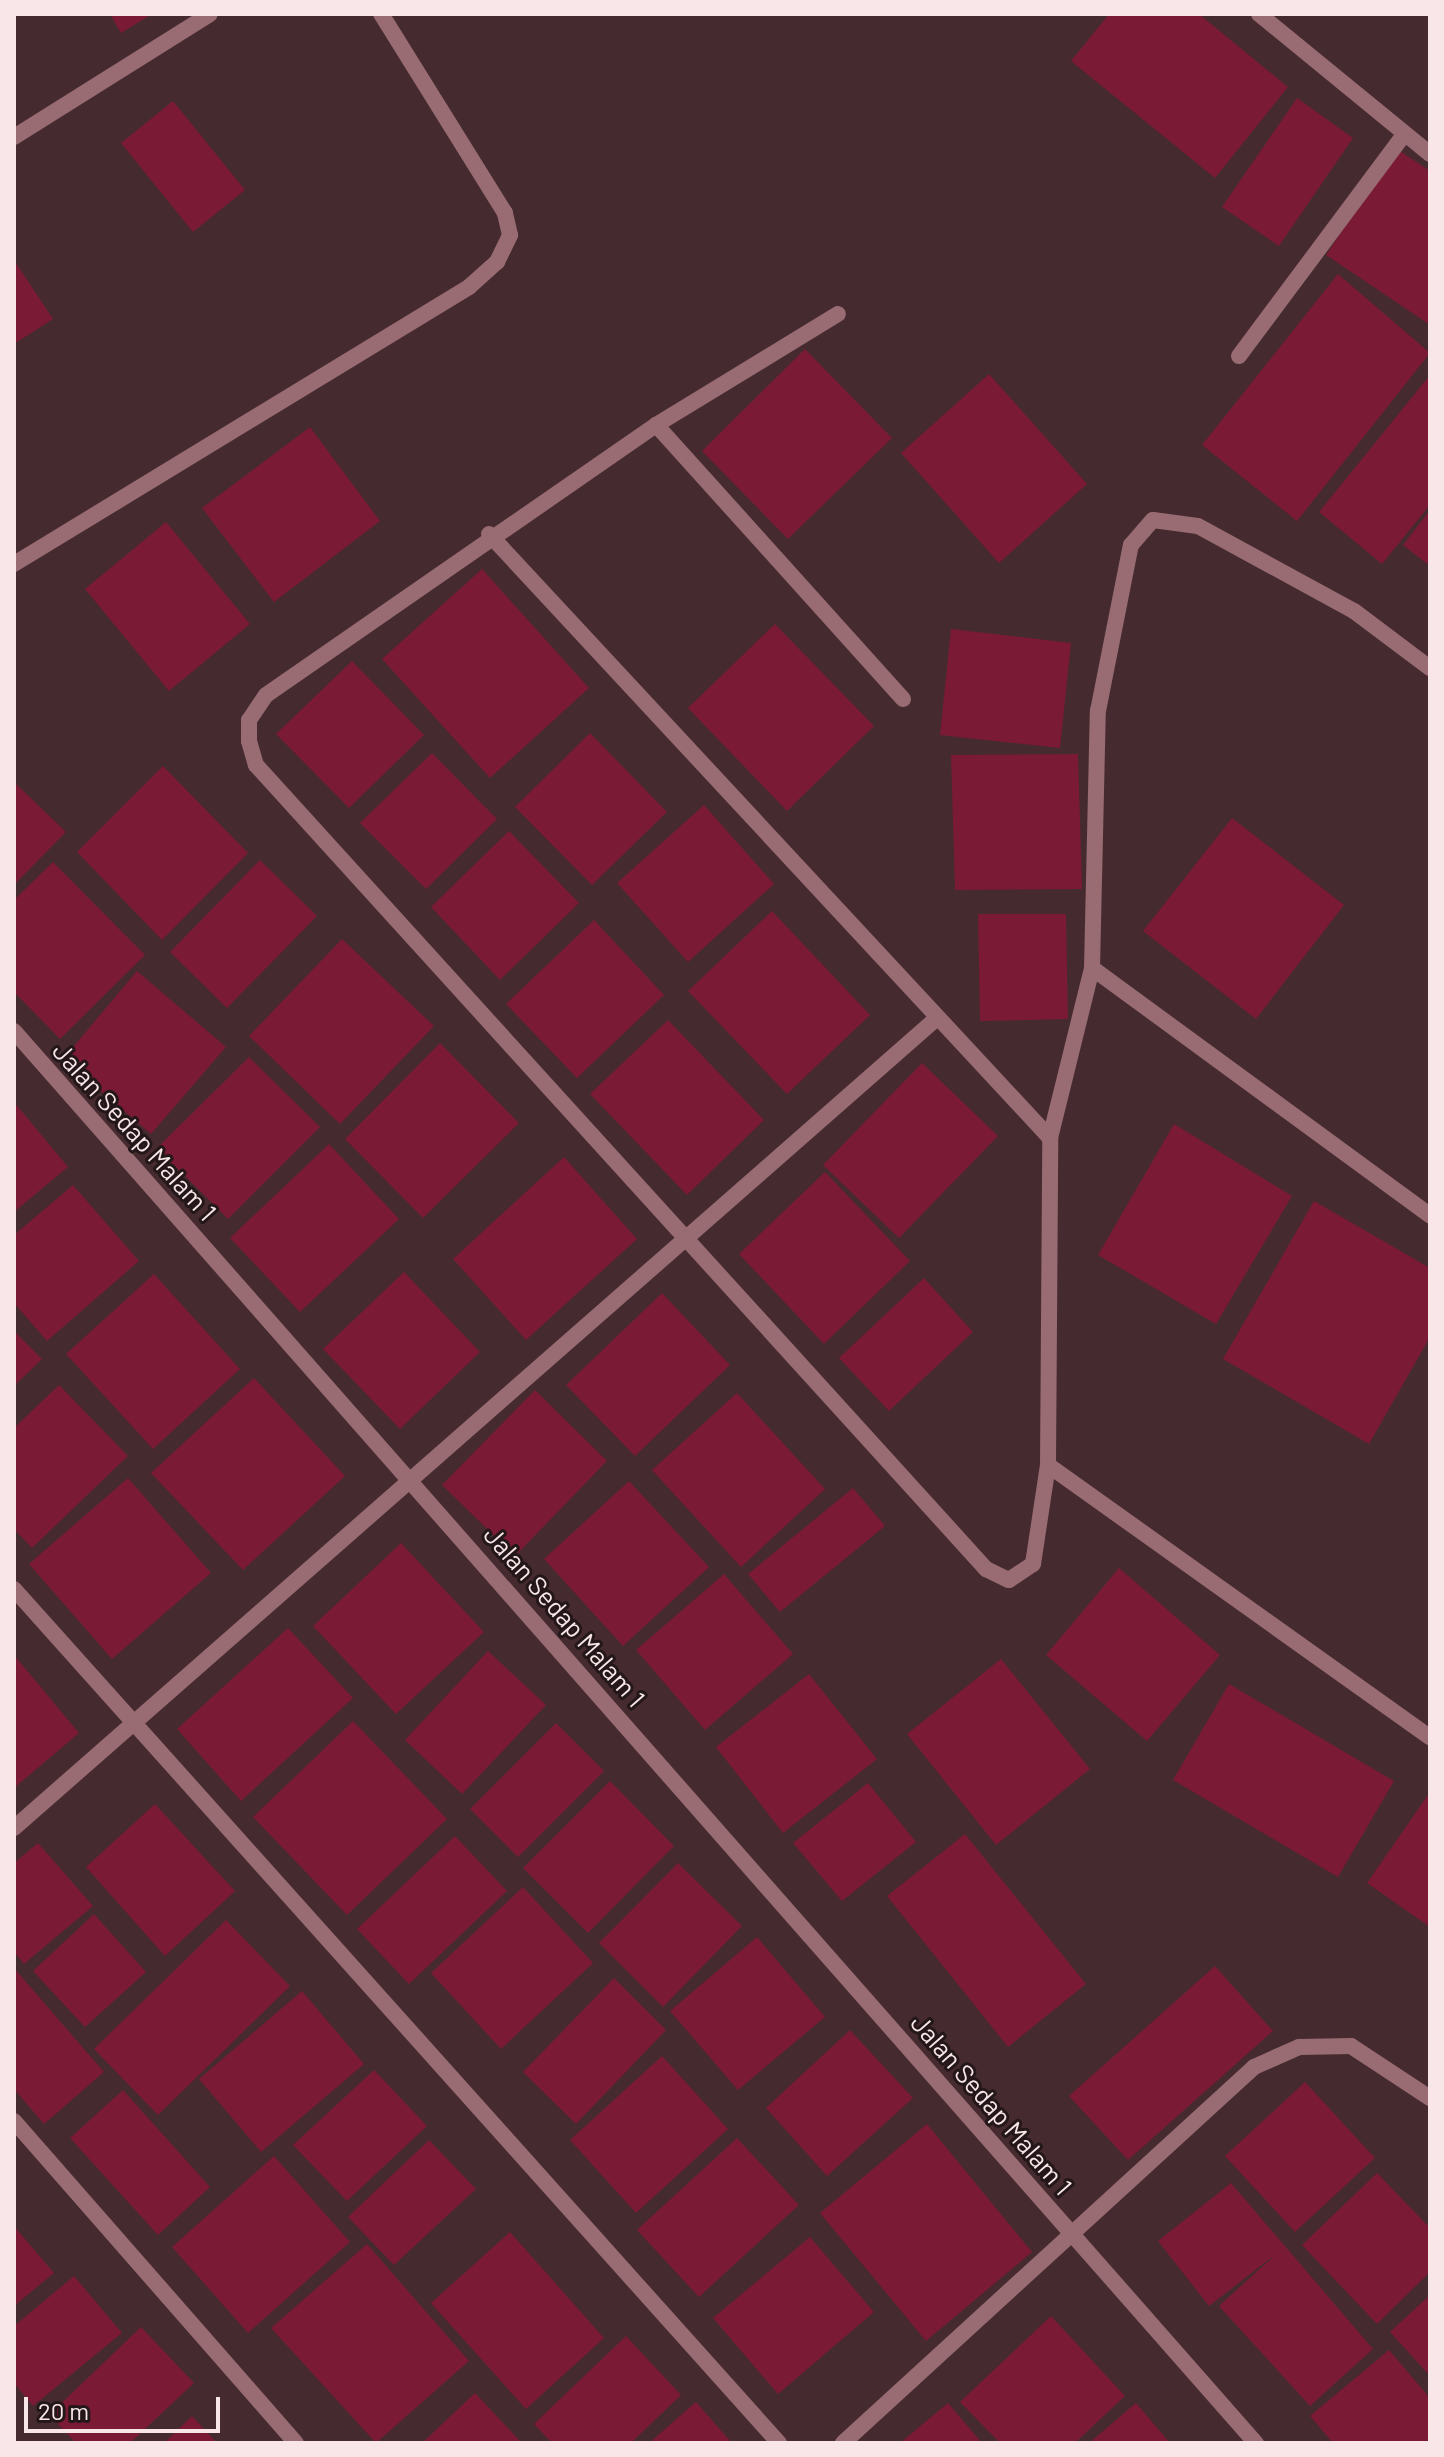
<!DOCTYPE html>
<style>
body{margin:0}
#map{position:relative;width:1444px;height:2457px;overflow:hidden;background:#452b2f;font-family:Barlow,sans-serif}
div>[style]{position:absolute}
.building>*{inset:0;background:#7a1a35}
.minor>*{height:16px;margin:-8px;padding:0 8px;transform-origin:8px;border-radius:8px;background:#996b72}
span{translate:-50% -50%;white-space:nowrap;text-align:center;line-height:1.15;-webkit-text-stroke:6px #231719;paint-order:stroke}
.street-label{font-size:26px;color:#f8e6e8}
.frame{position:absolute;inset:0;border:16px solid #f8e6e8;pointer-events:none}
.scale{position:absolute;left:24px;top:2397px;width:196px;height:36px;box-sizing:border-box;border:4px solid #f8e6e8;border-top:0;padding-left:10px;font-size:24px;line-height:28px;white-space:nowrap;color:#f8e6e8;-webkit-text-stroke:6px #231719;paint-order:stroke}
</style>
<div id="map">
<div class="building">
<i style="clip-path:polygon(110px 14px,152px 14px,121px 33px)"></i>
<i style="clip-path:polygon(1109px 14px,1199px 14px,1288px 87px,1215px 178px,1071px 61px)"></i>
<i style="clip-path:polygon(1297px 98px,1353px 138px,1279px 246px,1222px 207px)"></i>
<i style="clip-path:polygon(173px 101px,245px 190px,193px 232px,121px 143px)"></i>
<i style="clip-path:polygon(1397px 149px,1430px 171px,1430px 325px,1326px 255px)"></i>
<i style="clip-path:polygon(14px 260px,53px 319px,14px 344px)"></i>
<i style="clip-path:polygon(1338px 274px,1430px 353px,1297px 521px,1202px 445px)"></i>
<i style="clip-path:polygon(805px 349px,892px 438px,788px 539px,702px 451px)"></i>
<i style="clip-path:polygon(989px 374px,1087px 484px,999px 563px,901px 453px)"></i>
<i style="clip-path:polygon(1430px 375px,1430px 505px,1382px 564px,1319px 512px)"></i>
<i style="clip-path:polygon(310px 427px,380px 521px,274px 602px,202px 508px)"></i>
<i style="clip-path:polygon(1430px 510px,1430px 566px,1403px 545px)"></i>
<i style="clip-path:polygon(166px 522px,250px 624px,169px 691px,85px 589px)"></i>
<i style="clip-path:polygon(482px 569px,589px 688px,490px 778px,382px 659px)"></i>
<i style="clip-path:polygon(775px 624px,874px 726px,787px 811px,688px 708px)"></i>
<i style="clip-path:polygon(951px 629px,1071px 643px,1060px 748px,940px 735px)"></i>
<i style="clip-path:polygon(352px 661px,424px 735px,349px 808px,276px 734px)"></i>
<i style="clip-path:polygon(590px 733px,667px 812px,592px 885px,515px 807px)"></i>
<i style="clip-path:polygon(432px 753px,497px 819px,426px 889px,360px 823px)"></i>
<i style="clip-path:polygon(1078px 754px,1082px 889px,955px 890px,951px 755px)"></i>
<i style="clip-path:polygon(163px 766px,248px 853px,162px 940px,77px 852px)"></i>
<i style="clip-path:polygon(14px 782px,66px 832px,14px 885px)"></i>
<i style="clip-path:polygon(704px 805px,774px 884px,688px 962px,617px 883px)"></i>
<i style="clip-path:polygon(1232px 818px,1344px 905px,1256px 1019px,1143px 931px)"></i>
<i style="clip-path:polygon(509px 831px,579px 903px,500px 980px,431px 907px)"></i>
<i style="clip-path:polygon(260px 860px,317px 916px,227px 1008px,170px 952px)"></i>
<i style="clip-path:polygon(53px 862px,145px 955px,60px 1039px,14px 992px,14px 900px)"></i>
<i style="clip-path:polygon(772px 911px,870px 1015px,787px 1094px,688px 991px)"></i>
<i style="clip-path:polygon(978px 914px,1066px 914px,1068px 1019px,980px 1021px)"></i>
<i style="clip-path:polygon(594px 920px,664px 995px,577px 1078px,506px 1004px)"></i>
<i style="clip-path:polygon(342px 939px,434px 1026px,340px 1124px,249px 1036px)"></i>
<i style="clip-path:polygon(137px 971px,226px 1047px,151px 1134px,63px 1059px)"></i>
<i style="clip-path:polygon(668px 1020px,764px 1120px,687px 1195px,590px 1094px)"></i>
<i style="clip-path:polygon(440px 1043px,519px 1123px,423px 1218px,345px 1139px)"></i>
<i style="clip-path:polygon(249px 1057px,320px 1127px,228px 1219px,157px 1148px)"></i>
<i style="clip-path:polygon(922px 1063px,998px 1136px,899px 1238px,823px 1165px)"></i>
<i style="clip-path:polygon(14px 1102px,68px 1167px,14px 1212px)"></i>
<i style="clip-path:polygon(1174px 1124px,1292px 1196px,1216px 1324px,1098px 1255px)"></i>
<i style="clip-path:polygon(329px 1144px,399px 1219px,300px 1312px,230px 1238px)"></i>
<i style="clip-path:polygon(564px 1157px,637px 1239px,526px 1340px,453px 1259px)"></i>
<i style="clip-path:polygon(825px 1172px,910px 1261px,824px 1344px,739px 1254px)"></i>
<i style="clip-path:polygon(73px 1185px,139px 1261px,47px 1341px,14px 1303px,14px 1235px)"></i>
<i style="clip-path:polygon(1314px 1201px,1430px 1268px,1430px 1337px,1369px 1444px,1223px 1359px)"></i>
<i style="clip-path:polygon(404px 1272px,480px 1352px,400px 1429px,323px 1349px)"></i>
<i style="clip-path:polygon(154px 1274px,240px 1369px,153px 1449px,66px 1354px)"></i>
<i style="clip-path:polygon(924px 1278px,973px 1332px,889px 1411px,839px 1358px)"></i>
<i style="clip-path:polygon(662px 1293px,730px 1365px,635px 1456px,566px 1385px)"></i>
<i style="clip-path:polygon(14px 1331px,42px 1359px,14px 1386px)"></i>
<i style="clip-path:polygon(254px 1378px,345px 1476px,243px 1570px,151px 1473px)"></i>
<i style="clip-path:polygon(59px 1385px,128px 1456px,32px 1548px,14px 1529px,14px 1428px)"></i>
<i style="clip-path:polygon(535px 1390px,607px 1461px,515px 1556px,442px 1485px)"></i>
<i style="clip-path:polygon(737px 1393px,825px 1489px,741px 1567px,652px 1470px)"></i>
<i style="clip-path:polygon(128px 1478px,211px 1573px,112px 1659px,29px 1564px)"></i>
<i style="clip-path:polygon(629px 1481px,709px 1567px,623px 1646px,544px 1559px)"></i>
<i style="clip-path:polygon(853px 1488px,885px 1526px,780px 1612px,748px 1574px)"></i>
<i style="clip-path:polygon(401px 1543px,484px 1632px,396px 1714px,313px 1626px)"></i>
<i style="clip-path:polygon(1119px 1568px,1220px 1655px,1147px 1741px,1046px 1655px)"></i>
<i style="clip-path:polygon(724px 1574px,793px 1654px,705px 1730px,636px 1650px)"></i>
<i style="clip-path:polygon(288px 1628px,353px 1698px,241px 1801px,177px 1729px)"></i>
<i style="clip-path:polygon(488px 1651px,546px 1705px,462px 1794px,405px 1740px)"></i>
<i style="clip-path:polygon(14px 1655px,79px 1733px,14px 1788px)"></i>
<i style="clip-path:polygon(1001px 1659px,1090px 1769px,996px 1845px,907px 1734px)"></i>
<i style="clip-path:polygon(809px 1674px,877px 1759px,783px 1833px,716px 1747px)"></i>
<i style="clip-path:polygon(1229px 1684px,1394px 1781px,1338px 1877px,1173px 1780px)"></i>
<i style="clip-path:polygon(353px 1721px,447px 1819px,347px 1915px,253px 1817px)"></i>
<i style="clip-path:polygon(556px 1723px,604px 1771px,518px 1857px,470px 1809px)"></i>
<i style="clip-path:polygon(610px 1781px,674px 1846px,588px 1933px,523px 1868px)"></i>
<i style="clip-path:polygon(868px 1783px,916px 1842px,842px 1901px,793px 1843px)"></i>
<i style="clip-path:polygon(1430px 1792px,1430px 1927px,1367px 1883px)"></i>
<i style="clip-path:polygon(155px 1804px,235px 1891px,165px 1956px,86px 1867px)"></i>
<i style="clip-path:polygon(965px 1834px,1086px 1984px,1008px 2047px,887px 1896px)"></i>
<i style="clip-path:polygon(455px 1836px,507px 1891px,409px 1984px,357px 1929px)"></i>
<i style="clip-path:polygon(38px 1843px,93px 1906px,24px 1964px,14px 1952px,14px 1863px)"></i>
<i style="clip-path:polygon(678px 1863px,742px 1926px,663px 2007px,599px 1943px)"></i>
<i style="clip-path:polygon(523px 1887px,593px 1963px,501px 2049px,431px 1973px)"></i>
<i style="clip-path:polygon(94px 1914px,146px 1972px,85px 2027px,33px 1971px)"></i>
<i style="clip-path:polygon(226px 1920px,290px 1986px,158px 2115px,94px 2049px)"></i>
<i style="clip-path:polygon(757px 1937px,825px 2017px,738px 2090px,670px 2011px)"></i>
<i style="clip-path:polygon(1215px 1966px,1273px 2031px,1128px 2160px,1069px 2096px)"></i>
<i style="clip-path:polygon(14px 1968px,104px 2072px,44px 2124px,14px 2089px)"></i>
<i style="clip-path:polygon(614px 1978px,666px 2030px,576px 2124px,523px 2072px)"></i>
<i style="clip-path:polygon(302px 1991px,364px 2064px,261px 2152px,199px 2079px)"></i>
<i style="clip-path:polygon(850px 2030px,913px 2098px,827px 2176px,766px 2108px)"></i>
<i style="clip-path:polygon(662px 2056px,728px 2129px,636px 2213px,570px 2140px)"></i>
<i style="clip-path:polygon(374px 2070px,427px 2126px,347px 2201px,293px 2145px)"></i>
<i style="clip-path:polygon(1305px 2082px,1375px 2158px,1295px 2232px,1225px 2156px)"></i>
<i style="clip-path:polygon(123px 2090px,210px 2187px,158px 2235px,70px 2138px)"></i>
<i style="clip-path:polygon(927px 2124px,1032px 2252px,926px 2341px,820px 2213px)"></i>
<i style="clip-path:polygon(737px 2138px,799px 2205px,699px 2297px,637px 2230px)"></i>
<i style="clip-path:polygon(429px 2140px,476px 2189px,394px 2265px,348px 2217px)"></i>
<i style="clip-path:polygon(274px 2156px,350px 2242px,248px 2333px,172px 2247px)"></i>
<i style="clip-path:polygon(1377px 2173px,1430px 2228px,1430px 2272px,1377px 2324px,1302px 2245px)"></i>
<i style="clip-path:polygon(1231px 2183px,1373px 2349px,1310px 2406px,1219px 2306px,1276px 2254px,1209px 2306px,1158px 2241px)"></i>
<i style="clip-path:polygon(14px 2226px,54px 2273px,14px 2306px)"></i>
<i style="clip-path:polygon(510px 2232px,604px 2338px,526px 2409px,431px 2303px)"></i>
<i style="clip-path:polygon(810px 2237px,874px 2312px,778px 2394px,713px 2318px)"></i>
<i style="clip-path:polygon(367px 2244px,469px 2361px,376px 2443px,271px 2328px)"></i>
<i style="clip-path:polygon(74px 2276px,122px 2333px,33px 2406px,14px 2383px,14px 2326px)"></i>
<i style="clip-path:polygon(1430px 2295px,1430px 2376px,1390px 2332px)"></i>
<i style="clip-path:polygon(1051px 2316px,1125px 2396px,1075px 2443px,1000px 2443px,960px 2402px)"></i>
<i style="clip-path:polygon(141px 2327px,194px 2383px,130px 2443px,76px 2443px,49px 2415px)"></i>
<i style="clip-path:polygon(626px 2336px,681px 2395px,631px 2443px,552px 2443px,534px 2424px)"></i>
<i style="clip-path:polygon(1389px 2350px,1430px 2398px,1430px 2443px,1333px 2443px,1310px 2416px)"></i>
<i style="clip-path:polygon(475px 2393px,522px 2443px,422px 2443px)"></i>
<i style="clip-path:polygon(696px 2402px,732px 2443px,649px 2443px)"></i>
<i style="clip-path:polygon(948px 2403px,982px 2443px,900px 2443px)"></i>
<i style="clip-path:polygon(1136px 2403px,1170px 2443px,1089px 2443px)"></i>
<i style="clip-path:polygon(192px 2416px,217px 2443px,164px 2443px)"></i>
</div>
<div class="minor">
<i style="left:1259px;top:14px;width:221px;rotate:39.3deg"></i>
<i style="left:14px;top:137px;width:231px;rotate:-32.1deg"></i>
<i style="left:1239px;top:356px;width:274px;rotate:-53.3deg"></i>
<i style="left:656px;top:425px;width:213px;rotate:-31.4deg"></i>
<i style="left:489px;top:534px;width:824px;rotate:47.11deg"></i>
<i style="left:14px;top:564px;width:533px;rotate:-31.33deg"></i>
<i style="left:469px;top:287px;width:38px;rotate:-42deg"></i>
<i style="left:497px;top:262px;width:30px;rotate:-64deg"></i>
<i style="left:510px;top:235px;width:23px;rotate:-103deg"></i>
<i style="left:505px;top:213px;width:234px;rotate:-121.9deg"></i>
<i style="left:903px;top:699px;width:369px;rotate:-132deg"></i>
<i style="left:656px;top:425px;width:474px;rotate:145.3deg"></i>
<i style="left:266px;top:695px;width:30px;rotate:124deg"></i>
<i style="left:249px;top:720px;width:21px;rotate:90deg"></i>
<i style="left:249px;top:741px;width:25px;rotate:74deg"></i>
<i style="left:256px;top:765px;width:1086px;rotate:47.76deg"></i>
<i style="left:986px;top:1569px;width:25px;rotate:26deg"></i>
<i style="left:1009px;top:1580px;width:29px;rotate:-34deg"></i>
<i style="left:1033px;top:1564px;width:100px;rotate:-81.4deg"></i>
<i style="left:1048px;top:1465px;width:327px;rotate:-89.6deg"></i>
<i style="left:1050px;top:1138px;width:175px;rotate:-76.1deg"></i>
<i style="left:1092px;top:968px;width:257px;rotate:-88.7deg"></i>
<i style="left:1098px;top:711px;width:169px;rotate:-78.8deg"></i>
<i style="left:1131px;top:545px;width:33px;rotate:-49deg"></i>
<i style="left:1153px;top:520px;width:45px;rotate:7.6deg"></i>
<i style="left:1198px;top:526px;width:178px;rotate:28.6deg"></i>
<i style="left:1354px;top:611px;width:95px;rotate:36.9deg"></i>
<i style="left:1092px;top:968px;width:419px;rotate:36.2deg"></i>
<i style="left:14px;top:1031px;width:1881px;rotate:48.67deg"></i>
<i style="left:1048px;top:1465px;width:469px;rotate:35.5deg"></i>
<i style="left:14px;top:1589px;width:1147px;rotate:48.15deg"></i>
<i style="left:14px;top:1828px;width:1228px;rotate:-41.27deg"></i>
<i style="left:14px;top:2121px;width:428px;rotate:48.8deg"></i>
<i style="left:843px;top:2443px;width:557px;rotate:-42.45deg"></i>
<i style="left:1254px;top:2067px;width:49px;rotate:-24deg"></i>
<i style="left:1299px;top:2047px;width:52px;rotate:-1.1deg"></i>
<i style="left:1351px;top:2046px;width:95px;rotate:33.4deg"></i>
</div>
<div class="street-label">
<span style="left:135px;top:1131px;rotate:48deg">Jalan Sedap Malam 1</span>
<span style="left:565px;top:1616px;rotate:49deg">Jalan Sedap Malam 1</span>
<span style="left:992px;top:2104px;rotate:49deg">Jalan Sedap Malam 1</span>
</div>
<div class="frame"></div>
<div class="scale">20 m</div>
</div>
